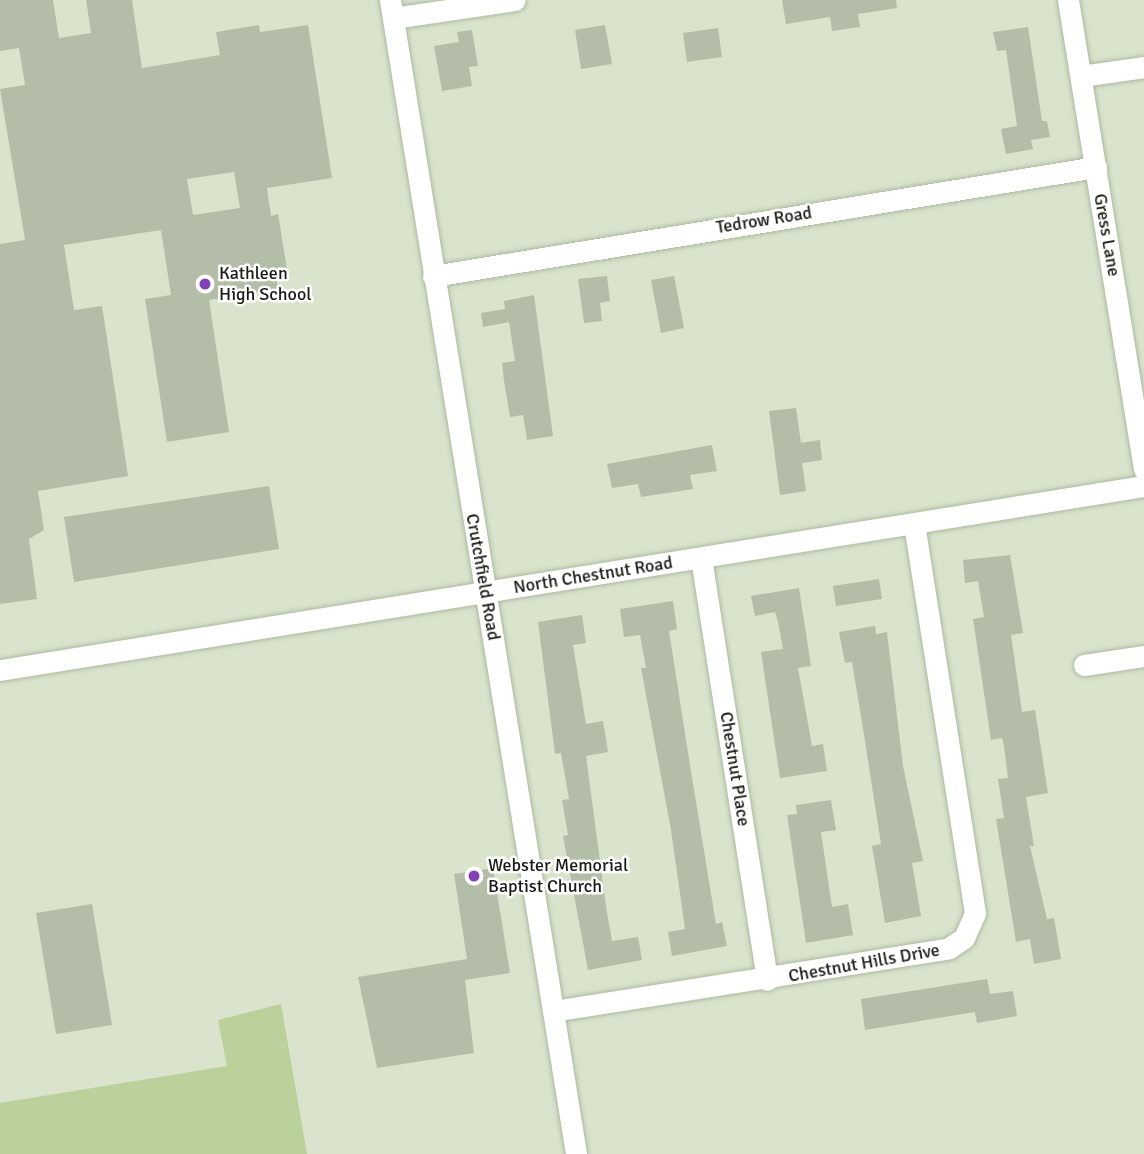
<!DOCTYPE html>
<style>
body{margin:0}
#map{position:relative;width:1144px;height:1154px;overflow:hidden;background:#dae4cd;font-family:Signika,sans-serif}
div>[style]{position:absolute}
.green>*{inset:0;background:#bbd19b}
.building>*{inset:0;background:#b4bda7}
.roads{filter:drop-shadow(0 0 2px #afb9a2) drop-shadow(0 0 2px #afb9a2)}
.minor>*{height:21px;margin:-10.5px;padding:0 10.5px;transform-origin:10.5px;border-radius:10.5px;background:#fff}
.dots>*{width:19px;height:19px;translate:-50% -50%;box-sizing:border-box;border:4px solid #fff;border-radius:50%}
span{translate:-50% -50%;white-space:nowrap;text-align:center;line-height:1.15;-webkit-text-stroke:5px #fff;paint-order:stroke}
.street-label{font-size:18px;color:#181b13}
.poi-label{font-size:18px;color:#181b13}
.left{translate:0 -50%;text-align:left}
</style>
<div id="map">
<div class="green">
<i style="clip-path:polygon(281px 1004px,307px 1154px,0 1154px,0 1103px,227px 1066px,218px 1020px)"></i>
</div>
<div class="building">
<i style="clip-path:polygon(evenodd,0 0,53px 0,59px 38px,91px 33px,86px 0,132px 0,142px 68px,220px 55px,216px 32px,259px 25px,260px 32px,308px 25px,332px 178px,267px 188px,271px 216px,278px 214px,288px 275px,276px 277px,278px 289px,209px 300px,229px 432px,167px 442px,145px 299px,171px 295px,161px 230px,64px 245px,74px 310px,102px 306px,128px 476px,38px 491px,44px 530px,29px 539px,37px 599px,0 604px,0 244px,25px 240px,0 89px,25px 85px,19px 48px,0 51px,0 0,234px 172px,240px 208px,193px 215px,187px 179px,234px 172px)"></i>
<i style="clip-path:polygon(782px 0,896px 0,897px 8px,858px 14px,860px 27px,832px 31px,830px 17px,786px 24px)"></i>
<i style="clip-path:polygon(605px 25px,612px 64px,581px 69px,575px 30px)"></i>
<i style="clip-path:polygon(1028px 27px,1042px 121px,1047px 121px,1050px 137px,1031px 140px,1033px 149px,1006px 154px,1001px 129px,1017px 126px,1006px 50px,997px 51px,993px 32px)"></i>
<i style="clip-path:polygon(718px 28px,722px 57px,687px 62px,683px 33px)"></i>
<i style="clip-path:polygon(472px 30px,478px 66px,469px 67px,472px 86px,442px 91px,434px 46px,459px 42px,457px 32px)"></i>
<i style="clip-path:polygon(607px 276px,610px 301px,600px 303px,602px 321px,584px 323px,578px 279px)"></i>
<i style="clip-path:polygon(674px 276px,684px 328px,661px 333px,651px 280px)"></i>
<i style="clip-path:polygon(534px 295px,553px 436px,527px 440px,523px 415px,510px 417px,504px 381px,502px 363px,515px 361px,509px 322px,483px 327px,481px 313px,505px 309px,504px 301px)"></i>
<i style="clip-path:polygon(796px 408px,801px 443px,820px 440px,822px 460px,802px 463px,806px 491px,780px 495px,769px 411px)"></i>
<i style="clip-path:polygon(712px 445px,717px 471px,690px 475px,693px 489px,641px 497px,638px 484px,612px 488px,607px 464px)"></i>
<i style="clip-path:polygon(269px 486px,279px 549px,74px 582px,64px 517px)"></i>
<i style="clip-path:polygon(1010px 555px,1023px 633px,1011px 635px,1022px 712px,1035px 710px,1048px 793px,1026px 797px,1034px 846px,1030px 846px,1047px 919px,1054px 918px,1061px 959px,1034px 964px,1030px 939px,1016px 942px,996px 819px,1004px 818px,998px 779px,1008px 778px,1004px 746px,1002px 738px,991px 740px,973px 619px,984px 617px,978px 581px,965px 583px,963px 560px)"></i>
<i style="clip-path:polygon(879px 579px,882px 599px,836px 606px,833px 586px)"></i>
<i style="clip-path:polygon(799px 588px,811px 666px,798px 668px,812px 746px,823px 744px,827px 771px,780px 778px,761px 652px,783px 649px,778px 622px,775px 612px,755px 616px,751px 596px)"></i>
<i style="clip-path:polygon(673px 601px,677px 629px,669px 631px,689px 759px,716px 924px,722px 922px,727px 946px,672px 956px,668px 932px,685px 929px,671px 830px,641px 668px,646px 668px,640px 635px,624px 637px,620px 609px)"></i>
<i style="clip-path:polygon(582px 615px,586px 643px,573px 645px,586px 724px,603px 721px,608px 752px,586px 756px,607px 913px,612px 941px,638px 937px,642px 960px,588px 970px,563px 836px,568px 835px,562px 800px,569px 799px,561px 753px,555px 754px,538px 622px)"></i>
<i style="clip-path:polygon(875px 626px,876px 634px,887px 632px,903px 766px,923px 861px,912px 863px,921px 916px,885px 923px,872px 846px,881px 844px,864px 735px,852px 662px,845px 663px,839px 632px)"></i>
<i style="clip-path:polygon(831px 800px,836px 830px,821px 832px,832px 907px,848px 904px,853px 935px,806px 943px,787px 815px,797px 814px,796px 805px)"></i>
<i style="clip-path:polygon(493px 868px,510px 973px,465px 980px,474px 1053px,377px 1068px,358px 977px,467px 959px,454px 874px)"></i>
<i style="clip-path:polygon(92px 904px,112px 1025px,56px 1034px,36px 913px)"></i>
<i style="clip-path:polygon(987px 979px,990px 994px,1013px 991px,1017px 1016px,977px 1023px,975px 1012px,865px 1030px,861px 999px)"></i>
</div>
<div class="roads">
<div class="minor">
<i style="left:390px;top:0;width:1169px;rotate:80.84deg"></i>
<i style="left:1068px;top:0;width:475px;rotate:80.8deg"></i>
<i style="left:393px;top:18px;width:123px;rotate:-8.4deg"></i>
<i style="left:1081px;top:76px;width:64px;rotate:-8.1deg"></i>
<i style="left:433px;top:276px;width:672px;rotate:-9.34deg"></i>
<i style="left:701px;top:558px;width:427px;rotate:81.1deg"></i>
<i style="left:1084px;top:665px;width:61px;rotate:-8.5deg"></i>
<i style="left:0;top:670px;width:1159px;rotate:-9.14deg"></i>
<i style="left:553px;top:1011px;width:401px;rotate:-9deg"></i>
<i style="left:949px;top:948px;width:18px;rotate:-34deg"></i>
<i style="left:964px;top:938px;width:27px;rotate:-66deg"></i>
<i style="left:975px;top:913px;width:394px;rotate:-98.9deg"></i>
</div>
</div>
<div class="dots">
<i style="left:205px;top:284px;background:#8242b7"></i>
<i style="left:474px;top:876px;background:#8242b7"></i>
</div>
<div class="street-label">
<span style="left:764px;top:220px;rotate:-9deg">Tedrow Road</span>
<span style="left:1107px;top:235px;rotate:80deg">Gress Lane</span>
<span style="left:593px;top:575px;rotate:-9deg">North Chestnut Road</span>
<span style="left:483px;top:577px;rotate:80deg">Crutchfield Road</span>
<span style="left:735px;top:769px;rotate:81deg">Chestnut Place</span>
<span style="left:864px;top:963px;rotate:-10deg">Chestnut Hills Drive</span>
</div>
<div class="poi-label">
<span class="left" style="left:219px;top:284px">Kathleen<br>High School</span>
<span class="left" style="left:488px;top:876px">Webster Memorial<br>Baptist Church</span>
</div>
</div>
